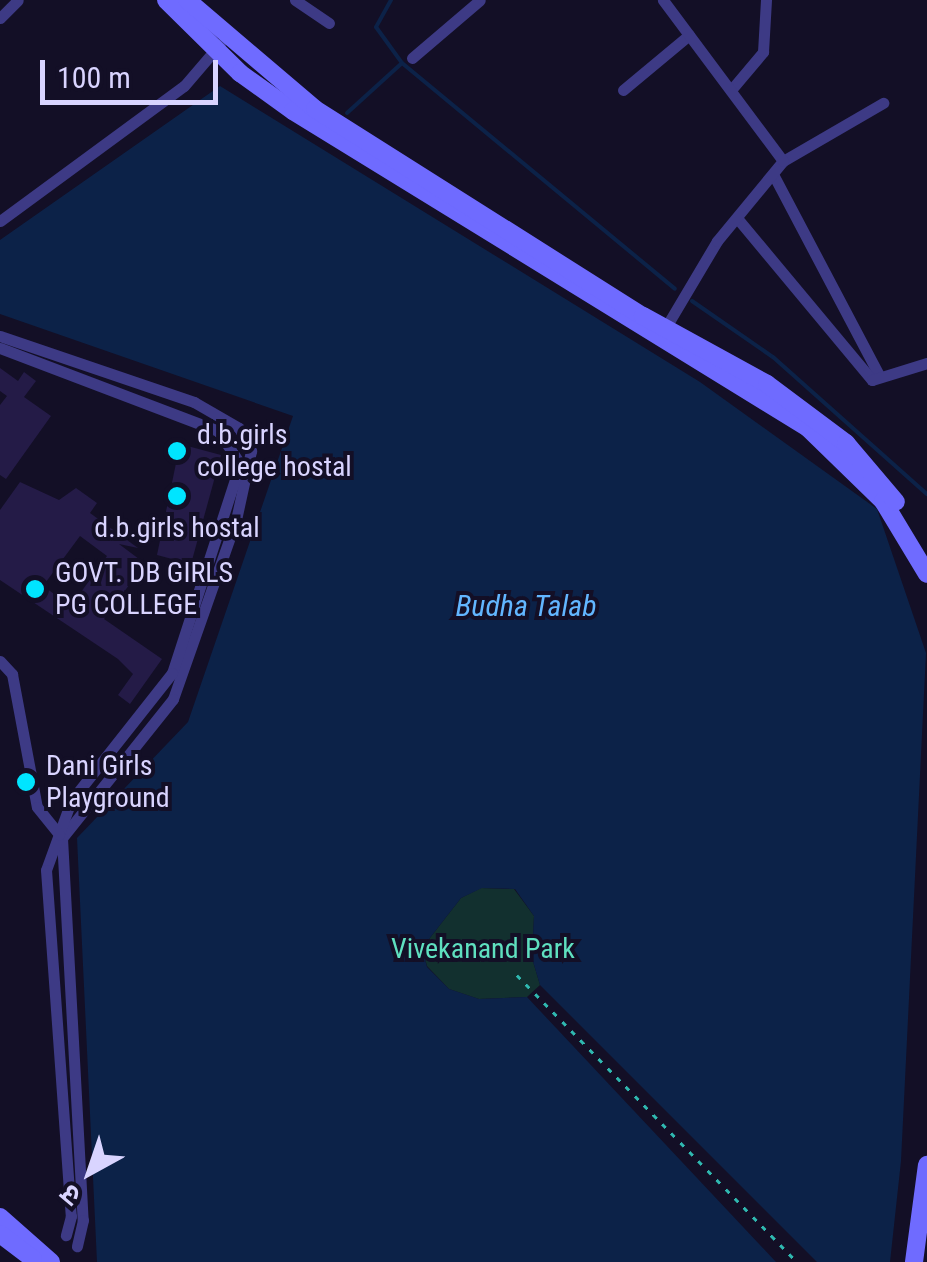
<!DOCTYPE html>
<meta charset="utf-8">
<style>
body{margin:0}
#map{position:relative;width:927px;height:1262px;overflow:hidden;background:#130f26;font-family:"Roboto Condensed","Noto Sans Devanagari",sans-serif}
div>[style]{position:absolute}
.green>*{inset:0;background:#12302f}
.water>*{inset:0;background:#0c2248}
.stream>*{height:4px;margin:-2px;padding:0 2px;transform-origin:2px;border-radius:2px;background:#0c2248}
.building>*{inset:0;background:#241b47}
.path>*{height:2.5px;margin-top:-1.25px;transform-origin:0;background:repeating-linear-gradient(90deg,#2fb8b0 0 5px,transparent 0 13px)}
.street>*{height:11px;margin:-5.5px;padding:0 5.5px;transform-origin:5.5px;border-radius:5.5px;background:#3d3a85}
.secondary>*{height:18px;margin:-9px;padding:0 9px;transform-origin:9px;border-radius:9px;background:#6f6bff}
.dots>*{width:28px;height:28px;translate:-50% -50%;box-sizing:border-box;border:5px solid #130f26;border-radius:50%}
span{translate:-50% -50%;white-space:nowrap;text-align:center;line-height:1.15;-webkit-text-stroke:8px #130f26;paint-order:stroke}
.poi-label{font-size:28px;color:#d9d4ff}
.left{translate:0 -50%;text-align:left}
.park-label{font-size:28px;color:#5fe0c0}
.water-label{font-size:30px;color:#62b6ff;font-style:italic}
.north{position:absolute;left:40px;top:1122px;width:100px;height:100px;-webkit-text-stroke:8px #130f26;paint-order:stroke;rotate:220deg;font-size:28px;font-weight:700;line-height:40px;text-align:center;color:#d9d4ff}
.north::after{content:'';display:block;margin:auto;width:35px;height:45px;background:#d9d4ff;clip-path:polygon(50% 0,100% 100%,50% 72%,0 100%)}
.scale{position:absolute;left:40px;top:60px;width:178px;height:45px;box-sizing:border-box;border:5px solid #d9d4ff;border-top:0;padding-left:12px;font-size:30px;line-height:35px;white-space:nowrap;color:#d9d4ff;-webkit-text-stroke:8px #130f26;paint-order:stroke}
</style>
<div id="map">
<div class="green">
<i style="clip-path:polygon(481px 888px,514px 889px,534px 916px,532px 958px,540px 985px,527px 997px,479px 999px,449px 989px,427px 966px,422px 948px,461px 898px)"></i>
</div>
<div class="water">
<i style="clip-path:polygon(220px 86px,700px 382px,877px 509px,926px 653px,901px 1161px,890px 1262px,817px 1262px,540px 985px,532px 958px,534px 916px,515px 889px,482px 888px,461px 898px,422px 948px,427px 967px,449px 989px,479px 999px,527px 997px,776px 1262px,97px 1262px,77px 838px,188px 722px,293px 416px,0 314px,0 240px)"></i>
</div>
<div class="stream">
<i style="left:391px;top:0;width:31px;rotate:119deg"></i>
<i style="left:376px;top:27px;width:44px;rotate:54.2deg"></i>
<i style="left:402px;top:63px;width:354px;rotate:39.6deg"></i>
<i style="left:347px;top:113px;width:74px;rotate:-42.3deg"></i>
<i style="left:692px;top:301px;width:98px;rotate:34.7deg"></i>
<i style="left:773px;top:357px;width:206px;rotate:41.7deg"></i>
</div>
<div class="building">
<i style="clip-path:polygon(0 368px,18px 381px,24px 372px,36px 381px,24px 397px,51px 416px,6px 479px,0 475px,0 405px,7px 396px,0 391px)"></i>
<i style="clip-path:polygon(180px 444px,221px 455px,191px 564px,157px 555px)"></i>
<i style="clip-path:polygon(evenodd,20px 482px,59px 500px,76px 488px,97px 503px,90px 513px,138px 548px,119px 544px,151px 568px,141px 581px,135px 577px,104px 619px,162px 659px,130px 704px,118px 695px,133px 674px,118px 659px,0 580px,0 510px,20px 482px,80px 536px,107px 556px,71px 606px,43px 586px,80px 536px)"></i>
</div>
<div class="path">
<i style="left:517px;top:975px;width:401px;rotate:45.7deg"></i>
</div>
<div class="street">
<i style="left:295px;top:0;width:41px;rotate:34.1deg"></i>
<i style="left:0;top:18px;width:25px;rotate:-45deg"></i>
<i style="left:412px;top:58px;width:89px;rotate:-40.5deg"></i>
<i style="left:623px;top:90px;width:86px;rotate:-39.8deg"></i>
<i style="left:731px;top:90px;width:50px;rotate:-49.9deg"></i>
<i style="left:763px;top:52px;width:52px;rotate:-86.7deg"></i>
<i style="left:783px;top:161px;width:116px;rotate:-30.1deg"></i>
<i style="left:774px;top:176px;width:227px;rotate:62.2deg"></i>
<i style="left:737px;top:218px;width:211px;rotate:50.2deg"></i>
<i style="left:872px;top:380px;width:58px;rotate:-17.2deg"></i>
<i style="left:0;top:221px;width:228px;rotate:-36.3deg"></i>
<i style="left:184px;top:86px;width:55px;rotate:-49.4deg"></i>
<i style="left:663px;top:332px;width:106px;rotate:-59.3deg"></i>
<i style="left:717px;top:241px;width:104px;rotate:-50.5deg"></i>
<i style="left:783px;top:161px;width:201px;rotate:-126.7deg"></i>
<i style="left:0;top:336px;width:205px;rotate:18.8deg"></i>
<i style="left:194px;top:402px;width:52px;rotate:30deg"></i>
<i style="left:239px;top:428px;width:26px;rotate:62deg"></i>
<i style="left:251px;top:451px;width:71px;rotate:102.3deg"></i>
<i style="left:236px;top:520px;width:190px;rotate:109.4deg"></i>
<i style="left:173px;top:699px;width:178px;rotate:128.6deg"></i>
<i style="left:62px;top:838px;width:383px;rotate:86.9deg"></i>
<i style="left:83px;top:1220px;width:27px;rotate:103deg"></i>
<i style="left:0;top:348px;width:233px;rotate:20.8deg"></i>
<i style="left:218px;top:431px;width:40px;rotate:56deg"></i>
<i style="left:240px;top:464px;width:220px;rotate:108deg"></i>
<i style="left:172px;top:673px;width:163px;rotate:128.3deg"></i>
<i style="left:71px;top:801px;width:73px;rotate:109.9deg"></i>
<i style="left:46px;top:870px;width:347px;rotate:85.9deg"></i>
<i style="left:71px;top:1216px;width:20px;rotate:105deg"></i>
<i style="left:0;top:661px;width:18px;rotate:47deg"></i>
<i style="left:12px;top:674px;width:135px;rotate:79.4deg"></i>
<i style="left:37px;top:807px;width:35px;rotate:51deg"></i>
</div>
<div class="secondary">
<i style="left:166px;top:0;width:104px;rotate:44.6deg"></i>
<i style="left:240px;top:73px;width:65px;rotate:35.6deg"></i>
<i style="left:293px;top:111px;width:605px;rotate:31.61deg"></i>
<i style="left:808px;top:428px;width:105px;rotate:44.2deg"></i>
<i style="left:883px;top:501px;width:85px;rotate:58.9deg"></i>
<i style="left:187px;top:0;width:168px;rotate:40.4deg"></i>
<i style="left:315px;top:109px;width:388px;rotate:32.3deg"></i>
<i style="left:643px;top:316px;width:141px;rotate:28.7deg"></i>
<i style="left:767px;top:384px;width:99px;rotate:36.8deg"></i>
<i style="left:846px;top:443px;width:77px;rotate:49.7deg"></i>
<i style="left:0;top:1217px;width:68px;rotate:41.4deg"></i>
<i style="left:0;top:1234px;width:41px;rotate:37.1deg"></i>
<i style="left:914px;top:1262px;width:98px;rotate:-82.4deg"></i>
</div>
<div class="dots">
<i style="left:177px;top:451px;background:#00e5ff"></i>
<i style="left:177px;top:496px;background:#00e5ff"></i>
<i style="left:35px;top:589px;background:#00e5ff"></i>
<i style="left:26px;top:782px;background:#00e5ff"></i>
</div>
<div class="poi-label">
<span class="left" style="left:197px;top:451px">d.b.girls<br>college hostal</span>
<span style="left:177px;top:528px">d.b.girls hostal</span>
<span class="left" style="left:55px;top:589px">GOVT. DB GIRLS<br>PG COLLEGE</span>
<span class="left" style="left:46px;top:782px">Dani Girls<br>Playground</span>
</div>
<div class="park-label">
<span style="left:483px;top:949px">Vivekanand Park</span>
</div>
<div class="water-label">
<span style="left:526px;top:606px">Budha Talab</span>
</div>
<div class="north">उ</div>
<div class="scale">100 m</div>
</div>
